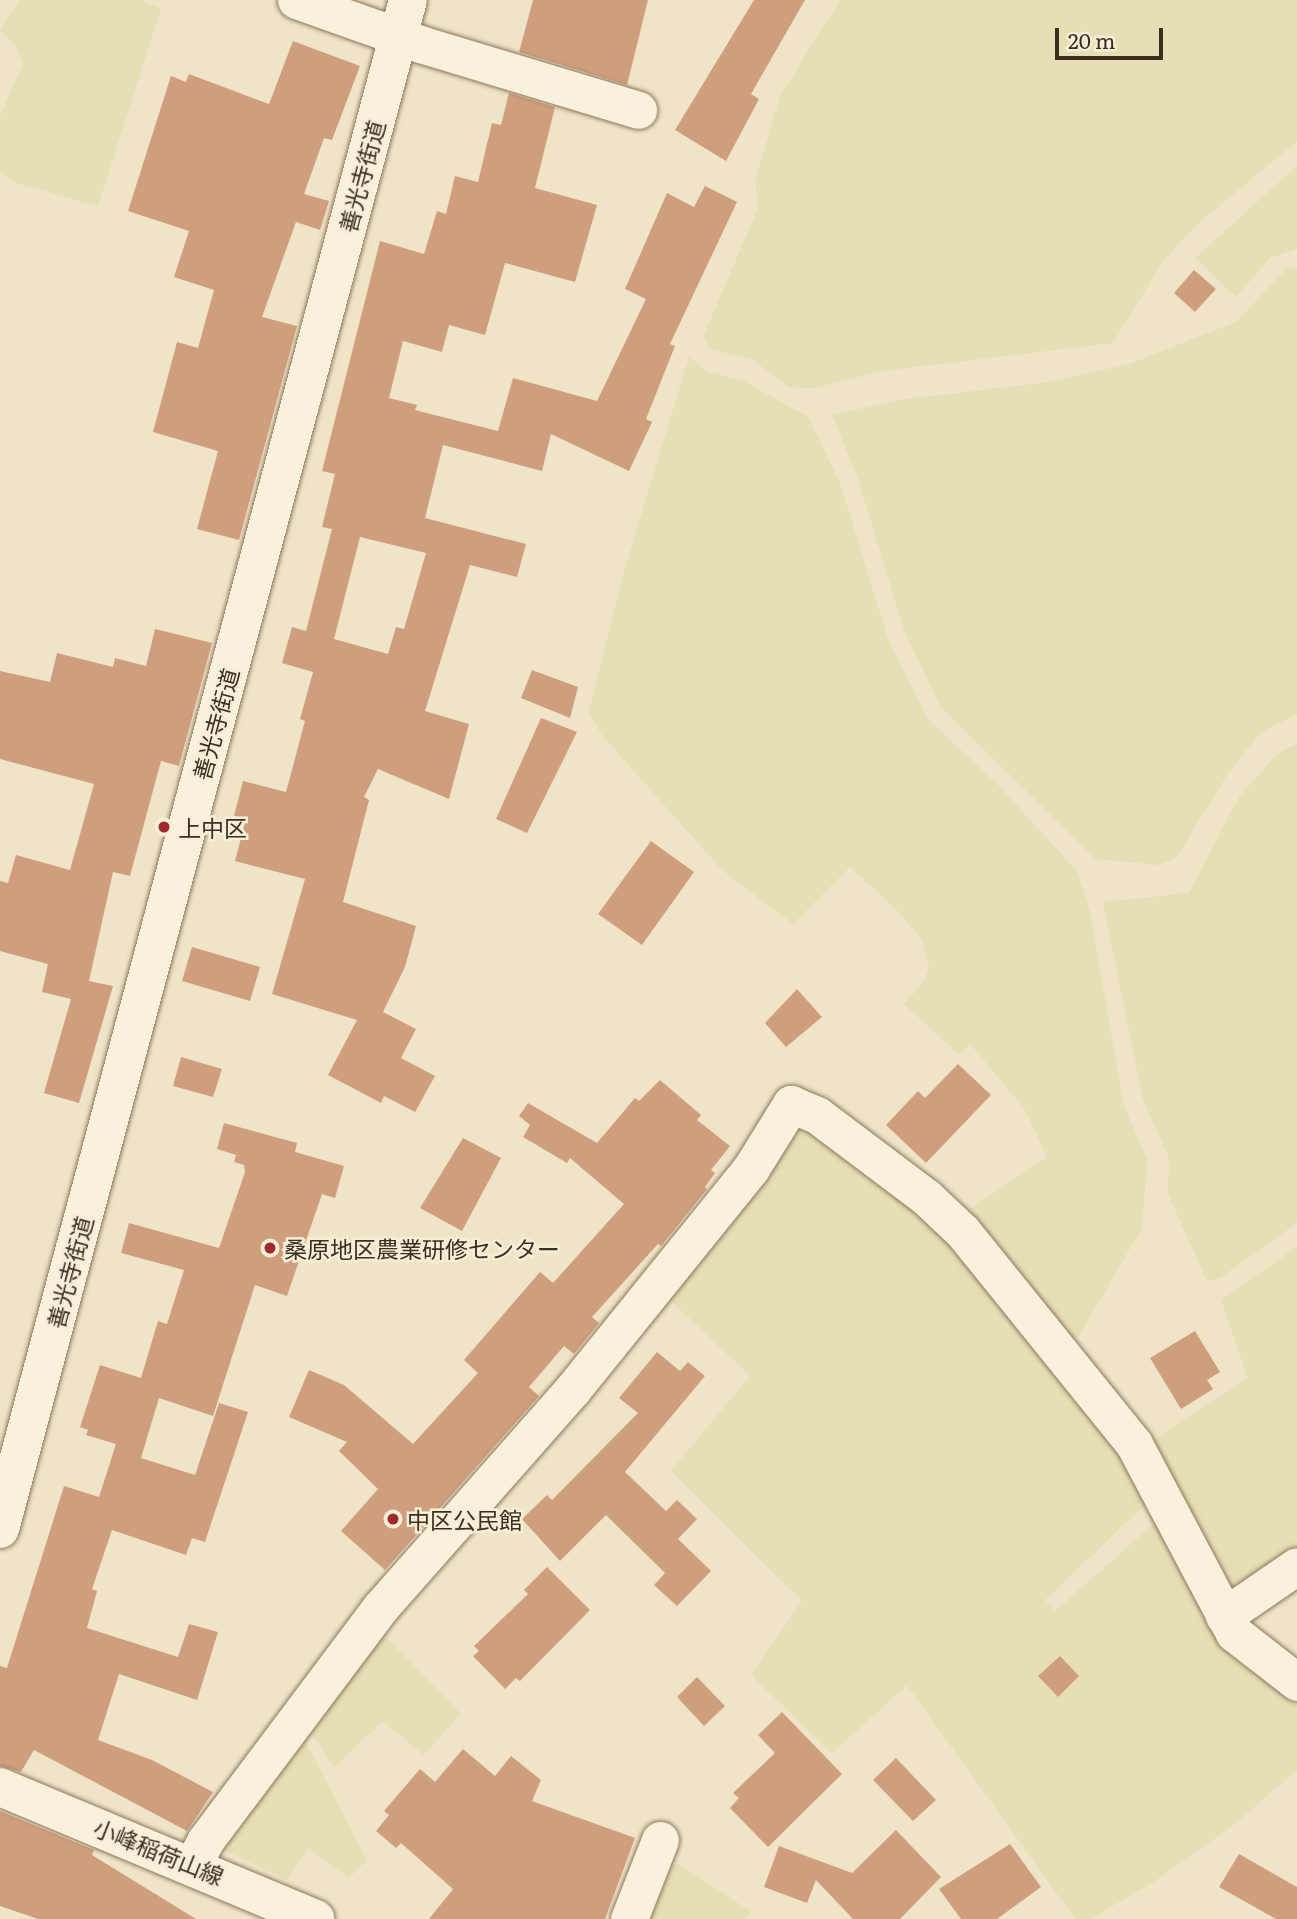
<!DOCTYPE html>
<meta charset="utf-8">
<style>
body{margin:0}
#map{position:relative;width:1297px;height:1919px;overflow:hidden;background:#f0e4c8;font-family:Literata,"Noto Sans JP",serif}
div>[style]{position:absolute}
.farmland>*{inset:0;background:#e6deb5}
.building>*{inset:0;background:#cf9f7d}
.roads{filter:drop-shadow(0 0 2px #8d765c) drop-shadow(0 0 2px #8d765c)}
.minor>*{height:37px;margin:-18.5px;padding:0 18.5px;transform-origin:18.5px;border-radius:18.5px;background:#faf1dc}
.tertiary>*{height:38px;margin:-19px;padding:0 19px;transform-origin:19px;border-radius:19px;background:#faf1dc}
.secondary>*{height:38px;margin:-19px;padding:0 19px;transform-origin:19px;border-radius:19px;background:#faf1dc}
.dots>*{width:19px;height:19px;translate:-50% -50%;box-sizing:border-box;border:4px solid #f7eed8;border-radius:50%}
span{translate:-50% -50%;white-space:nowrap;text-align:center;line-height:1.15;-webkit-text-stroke:5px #f7eed8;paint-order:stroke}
.street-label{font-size:23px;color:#3d2e20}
.poi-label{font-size:23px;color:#3d2e20}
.left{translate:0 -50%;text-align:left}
.scale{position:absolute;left:1055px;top:28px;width:108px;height:32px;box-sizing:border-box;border:4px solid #3d2e20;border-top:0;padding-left:9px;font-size:21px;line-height:24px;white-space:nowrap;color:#3d2e20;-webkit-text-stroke:5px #f7eed8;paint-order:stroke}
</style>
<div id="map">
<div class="farmland">
<i style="clip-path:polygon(19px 0,141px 0,161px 9px,98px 206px,14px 182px,0 172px,0 116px,23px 63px,16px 46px,0 30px)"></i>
<i style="clip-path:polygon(840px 0,1297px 0,1297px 141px,1195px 226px,1162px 263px,1113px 343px,882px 371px,815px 388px,788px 387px,753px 360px,710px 349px,703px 337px,758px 208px,755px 181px,780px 96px)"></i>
<i style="clip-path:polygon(1297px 166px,1297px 249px,1270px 258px,1236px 297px,1195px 258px)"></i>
<i style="clip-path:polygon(1287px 268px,1297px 269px,1297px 714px,1260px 733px,1229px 772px,1177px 857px,1159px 865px,1095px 859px,940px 706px,904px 630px,858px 479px,832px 415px,899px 400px,1049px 382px,1129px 364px,1236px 322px)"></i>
<i style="clip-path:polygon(689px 357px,708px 372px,744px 381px,808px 417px,840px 483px,888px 639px,928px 719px,1000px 787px,1077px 871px,1090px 911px,1123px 1103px,1147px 1159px,1142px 1228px,1078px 1337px,1069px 1339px,964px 1213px,1047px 1157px,1024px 1108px,970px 1044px,959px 1055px,904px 1004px,924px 982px,929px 965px,923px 942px,900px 913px,850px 867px,793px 924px,722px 870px,601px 734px,589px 712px,626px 565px)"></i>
<i style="clip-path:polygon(1297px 744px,1297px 1223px,1220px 1278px,1207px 1281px,1168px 1194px,1169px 1158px,1143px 1100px,1103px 902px,1189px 893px,1239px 797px,1277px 754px)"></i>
<i style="clip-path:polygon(811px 1131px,953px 1240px,1126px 1451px,1148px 1502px,1045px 1600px,1055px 1611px,1157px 1521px,1221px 1641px,1297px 1706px,1297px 1770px,1231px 1827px,1152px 1883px,1090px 1919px,1075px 1919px,907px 1685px,832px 1753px,751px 1675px,802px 1601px,671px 1471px,750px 1376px,666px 1296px,797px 1133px)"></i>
<i style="clip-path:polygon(1297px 1247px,1297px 1551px,1229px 1598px,1146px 1445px,1248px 1378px,1221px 1300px)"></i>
<i style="clip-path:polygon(381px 1638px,388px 1639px,461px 1714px,424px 1755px,383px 1721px,334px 1767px,308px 1728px)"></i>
<i style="clip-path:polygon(302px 1735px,367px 1860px,349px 1878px,308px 1848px,287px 1880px,222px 1849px,222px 1840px)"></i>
<i style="clip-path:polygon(679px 1864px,752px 1912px,745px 1919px,642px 1919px,664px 1868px)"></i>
</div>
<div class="building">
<i style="clip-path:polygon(533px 0,648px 0,627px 85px,519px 52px)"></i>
<i style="clip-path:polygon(754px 0,805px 0,751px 94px,759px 99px,726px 161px,675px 130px)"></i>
<i style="clip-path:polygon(293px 41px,360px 66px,332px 140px,324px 138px,304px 194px,329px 201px,320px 230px,296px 222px,262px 317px,297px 326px,239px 540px,197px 529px,218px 451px,153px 432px,177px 342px,198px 348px,214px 290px,174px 277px,189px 231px,128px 211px,171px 76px,186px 82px,189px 74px,269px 104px)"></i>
<i style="clip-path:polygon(evenodd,509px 93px,555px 107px,535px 188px,597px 205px,575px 282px,505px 263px,485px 335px,449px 325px,442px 352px,403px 341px,389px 398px,417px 405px,415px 410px,498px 431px,513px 378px,597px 401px,646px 299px,625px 289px,667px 193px,694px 207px,705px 186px,737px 202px,670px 344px,675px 346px,646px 419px,652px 422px,629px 471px,551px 434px,542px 471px,443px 445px,425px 518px,526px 544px,517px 577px,470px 565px,425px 711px,469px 724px,449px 799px,378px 769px,364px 797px,369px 800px,343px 902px,416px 926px,405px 967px,383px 1012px,416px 1029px,401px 1058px,435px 1076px,415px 1112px,384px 1096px,381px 1103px,328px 1075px,357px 1020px,272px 994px,305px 879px,235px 861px,246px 819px,234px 816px,243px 781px,286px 792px,305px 721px,300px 719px,313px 672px,282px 663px,292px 627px,306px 631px,332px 529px,322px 527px,335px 474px,322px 471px,380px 241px,424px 254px,437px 211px,446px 214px,455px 176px,478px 182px,492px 123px,501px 125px,509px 93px,360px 537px,426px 553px,404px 629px,396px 627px,388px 654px,334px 639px,360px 537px)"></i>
<i style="clip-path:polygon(1194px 270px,1216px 289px,1195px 312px,1174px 293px)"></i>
<i style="clip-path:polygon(155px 629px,212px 643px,179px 766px,161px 761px,130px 876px,113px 872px,89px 981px,113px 986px,79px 1103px,44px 1093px,71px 999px,42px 992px,48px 964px,0 951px,0 881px,8px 883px,16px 855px,70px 870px,94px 784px,0 759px,0 671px,50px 682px,57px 653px,113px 667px,115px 658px,146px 666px)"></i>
<i style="clip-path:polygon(532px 670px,578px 687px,570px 718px,521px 698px)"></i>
<i style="clip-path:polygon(541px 718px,577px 732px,527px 833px,496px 819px)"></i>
<i style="clip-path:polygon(651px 841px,694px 872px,642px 945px,598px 914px)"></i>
<i style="clip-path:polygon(192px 947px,260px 967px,250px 1001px,182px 981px)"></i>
<i style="clip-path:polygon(797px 989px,822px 1017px,786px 1047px,765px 1023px)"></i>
<i style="clip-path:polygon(181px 1057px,222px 1069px,213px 1097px,173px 1086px)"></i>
<i style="clip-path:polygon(958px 1064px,991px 1095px,926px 1163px,886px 1125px,918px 1091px,925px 1098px)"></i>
<i style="clip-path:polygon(660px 1080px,701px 1115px,697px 1120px,730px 1146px,711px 1170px,715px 1173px,705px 1187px,707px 1189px,661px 1246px,658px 1244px,592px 1317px,599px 1323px,574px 1354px,564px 1346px,529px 1387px,539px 1396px,385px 1570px,341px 1531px,378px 1489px,339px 1451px,347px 1442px,289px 1417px,309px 1370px,344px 1385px,413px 1444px,478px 1373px,464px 1360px,540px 1272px,553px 1283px,624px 1204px,570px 1158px,567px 1163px,523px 1137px,530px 1125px,519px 1116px,528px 1103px,597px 1143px,635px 1098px,639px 1101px)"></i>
<i style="clip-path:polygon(224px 1123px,297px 1143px,295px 1152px,344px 1166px,335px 1198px,322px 1194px,287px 1296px,255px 1285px,213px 1416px,159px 1398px,141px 1458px,195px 1475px,219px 1403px,248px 1412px,205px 1542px,192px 1538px,186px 1555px,112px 1530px,92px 1589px,97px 1591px,87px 1628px,178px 1657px,189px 1624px,218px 1632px,197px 1700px,119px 1674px,98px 1740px,152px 1760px,213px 1792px,187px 1831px,34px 1750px,21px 1772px,0 1766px,0 1666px,7px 1668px,64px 1486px,99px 1497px,116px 1444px,86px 1435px,88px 1430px,80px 1427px,100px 1365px,141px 1378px,158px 1321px,167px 1324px,184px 1270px,121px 1253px,129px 1223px,219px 1248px,245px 1172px,244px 1165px,234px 1162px,236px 1155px,217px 1149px)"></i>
<i style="clip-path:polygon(463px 1138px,501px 1158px,462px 1231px,420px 1208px)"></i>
<i style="clip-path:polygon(1195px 1331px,1220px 1372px,1207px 1380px,1213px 1389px,1181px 1409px,1150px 1358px)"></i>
<i style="clip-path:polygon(657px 1352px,680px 1371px,688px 1362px,705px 1376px,625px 1472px,666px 1511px,677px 1500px,697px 1519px,678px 1539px,711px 1571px,677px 1606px,654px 1585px,665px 1573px,606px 1515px,560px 1561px,522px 1519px,547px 1495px,552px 1500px,638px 1413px,619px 1398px)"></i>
<i style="clip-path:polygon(547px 1567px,590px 1610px,520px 1681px,516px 1678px,505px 1689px,473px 1656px,479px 1651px,474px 1646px,528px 1594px,524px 1590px)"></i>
<i style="clip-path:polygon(1060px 1656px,1079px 1676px,1058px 1697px,1038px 1676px)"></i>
<i style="clip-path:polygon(697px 1677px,725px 1706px,704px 1726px,677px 1697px)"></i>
<i style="clip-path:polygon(782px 1712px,842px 1774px,768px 1847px,730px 1808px,739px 1798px,733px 1793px,775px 1753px,758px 1735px)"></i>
<i style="clip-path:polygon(463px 1749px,495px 1776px,511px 1756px,541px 1780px,532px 1801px,635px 1838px,605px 1919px,429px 1919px,453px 1889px,401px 1843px,396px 1848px,376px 1831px,389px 1815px,384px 1811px,420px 1769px,435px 1782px)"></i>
<i style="clip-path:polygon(896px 1758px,936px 1800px,913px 1821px,873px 1780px)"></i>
<i style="clip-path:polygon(0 1811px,94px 1850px,92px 1855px,196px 1919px,38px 1919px,0 1906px)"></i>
<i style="clip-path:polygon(896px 1830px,941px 1877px,900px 1919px,853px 1919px,816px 1880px,807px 1903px,764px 1887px,779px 1846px,852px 1873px)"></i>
<i style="clip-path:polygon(1010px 1844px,1041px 1887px,997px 1919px,961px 1919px,939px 1889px)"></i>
<i style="clip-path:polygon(1239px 1854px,1297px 1887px,1297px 1919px,1276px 1919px,1219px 1887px)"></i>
</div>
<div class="roads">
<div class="minor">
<i style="left:296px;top:0;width:132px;rotate:19.5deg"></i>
<i style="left:420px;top:44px;width:228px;rotate:16.8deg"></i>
<i style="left:1224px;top:1616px;width:88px;rotate:-34.4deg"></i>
<i style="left:193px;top:1864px;width:26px;rotate:-62deg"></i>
<i style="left:205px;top:1841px;width:291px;rotate:-53.1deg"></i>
<i style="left:380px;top:1608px;width:292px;rotate:-48.6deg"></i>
<i style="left:573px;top:1389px;width:282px;rotate:-51.1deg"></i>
<i style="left:750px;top:1170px;width:78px;rotate:-58.2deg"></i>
<i style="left:791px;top:1104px;width:28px;rotate:23deg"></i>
<i style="left:817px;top:1115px;width:136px;rotate:37deg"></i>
<i style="left:926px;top:1197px;width:51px;rotate:43.4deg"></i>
<i style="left:963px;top:1232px;width:272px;rotate:51.1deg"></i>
<i style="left:1134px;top:1444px;width:214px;rotate:62.1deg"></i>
<i style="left:1234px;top:1633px;width:80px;rotate:37.9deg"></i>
<i style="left:629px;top:1919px;width:85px;rotate:-68.6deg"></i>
</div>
<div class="tertiary">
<i style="left:0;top:1529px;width:1582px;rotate:-75.06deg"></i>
</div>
<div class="secondary">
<i style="left:0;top:1787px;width:342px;rotate:22.7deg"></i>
</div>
</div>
<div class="dots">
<i style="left:164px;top:827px;background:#9e2a2b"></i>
<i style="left:270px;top:1248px;background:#9e2a2b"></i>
<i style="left:393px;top:1519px;background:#9e2a2b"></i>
</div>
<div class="street-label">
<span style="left:361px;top:176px;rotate:-75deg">善光寺街道</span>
<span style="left:215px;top:724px;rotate:-75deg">善光寺街道</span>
<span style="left:69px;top:1272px;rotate:-75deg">善光寺街道</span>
<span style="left:159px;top:1851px;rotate:22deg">小峰稲荷山線</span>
</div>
<div class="poi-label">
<span class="left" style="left:178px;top:827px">上中区</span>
<span class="left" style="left:284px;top:1248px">桑原地区農業研修センター</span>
<span class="left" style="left:407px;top:1519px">中区公民館</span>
</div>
<div class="scale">20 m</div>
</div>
